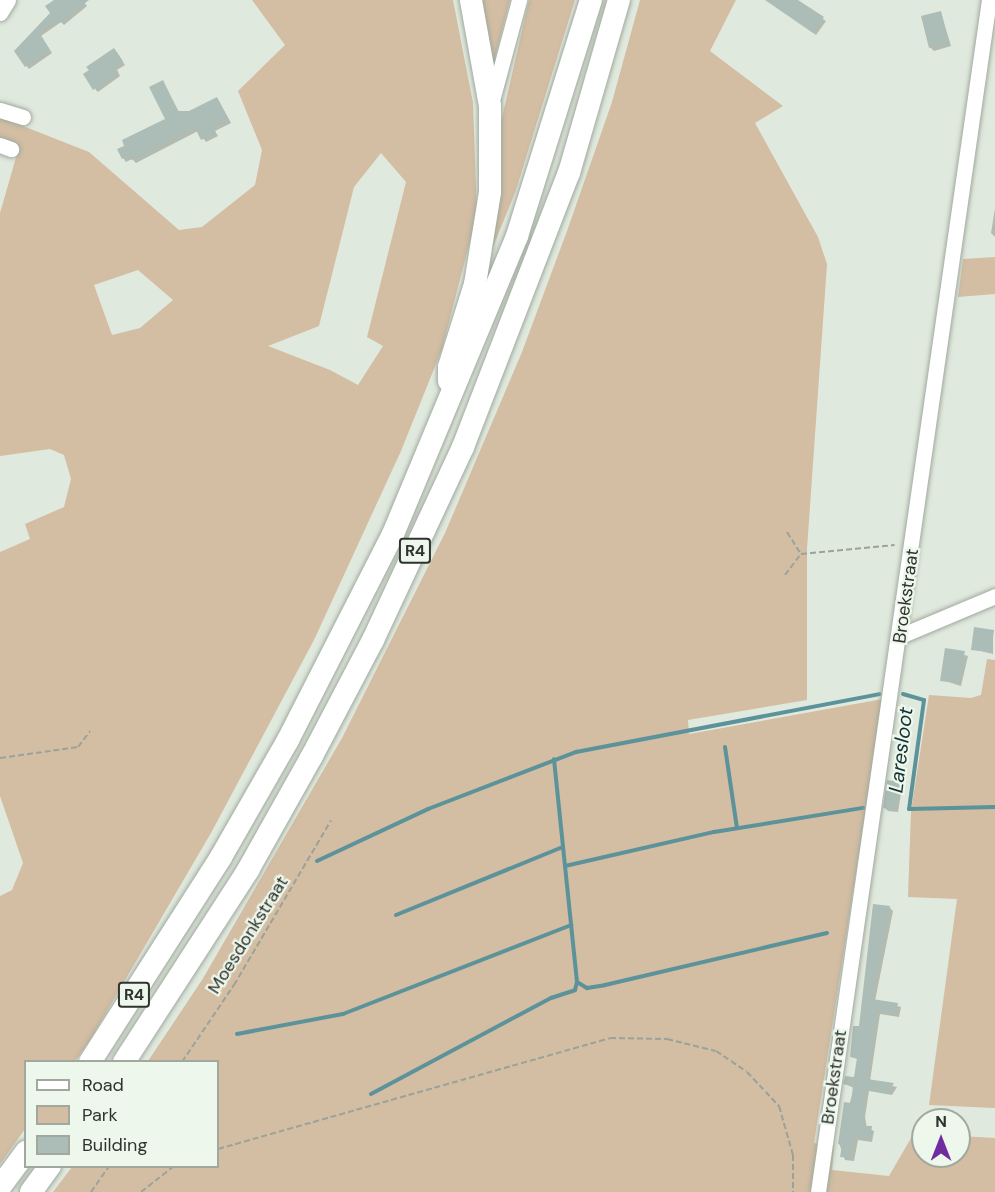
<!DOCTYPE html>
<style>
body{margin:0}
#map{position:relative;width:995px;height:1192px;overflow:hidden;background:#e0e9dd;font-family:"DM Sans",sans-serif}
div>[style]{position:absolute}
.green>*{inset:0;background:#d3bda3}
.shadow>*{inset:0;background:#0003}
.stream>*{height:4px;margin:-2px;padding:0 2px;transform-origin:2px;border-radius:2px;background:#5c939a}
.building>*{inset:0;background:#acbcb6}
.path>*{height:2px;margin-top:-1px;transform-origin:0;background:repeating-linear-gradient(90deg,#9ba299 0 6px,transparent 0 9px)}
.roads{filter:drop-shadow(0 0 2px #a0a99e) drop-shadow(0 0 2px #a0a99e)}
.minor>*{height:15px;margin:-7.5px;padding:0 7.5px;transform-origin:7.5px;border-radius:7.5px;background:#fff}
.highway>*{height:22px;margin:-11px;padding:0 11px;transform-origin:11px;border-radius:11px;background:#fff}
span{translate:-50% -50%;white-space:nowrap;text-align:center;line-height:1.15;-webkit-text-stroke:4.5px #edf7eb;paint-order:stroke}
.shield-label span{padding:2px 4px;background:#edf7eb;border:2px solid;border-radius:4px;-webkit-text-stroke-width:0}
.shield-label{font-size:16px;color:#2f332e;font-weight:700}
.street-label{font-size:18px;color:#2f332e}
.water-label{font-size:20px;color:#143134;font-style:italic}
.legend{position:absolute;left:24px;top:1060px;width:195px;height:108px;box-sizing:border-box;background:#edf7eb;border:2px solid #a1a99f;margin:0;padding:8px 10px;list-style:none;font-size:18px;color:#2f332e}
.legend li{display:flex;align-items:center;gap:12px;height:30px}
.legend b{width:30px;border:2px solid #a1a99f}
.north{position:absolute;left:911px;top:1108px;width:60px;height:60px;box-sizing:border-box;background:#edf7eb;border:2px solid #a1a99f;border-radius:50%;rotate:0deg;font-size:16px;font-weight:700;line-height:24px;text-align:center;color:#2f332e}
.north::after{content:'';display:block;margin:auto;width:21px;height:27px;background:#702da1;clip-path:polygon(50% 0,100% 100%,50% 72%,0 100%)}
</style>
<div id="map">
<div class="green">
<i style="clip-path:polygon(evenodd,252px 0,453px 0,473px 103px,477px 214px,442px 349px,401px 451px,314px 640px,211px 833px,90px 1040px,75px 1061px,26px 1062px,25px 1129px,0 1164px,0 896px,12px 890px,23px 863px,0 796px,0 552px,30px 539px,25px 524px,64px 507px,71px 479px,64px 455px,50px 449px,0 456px,0 213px,19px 147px,0 142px,0 117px,89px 152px,179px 230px,202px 227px,255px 185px,262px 150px,238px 91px,285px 45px,252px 0,381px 153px,406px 182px,367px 337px,383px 346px,358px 385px,330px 370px,268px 346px,319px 326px,354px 187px,381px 153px,252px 0,138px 270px,173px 300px,140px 328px,112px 335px,94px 285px,138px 270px)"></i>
<i style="clip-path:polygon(479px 0,510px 0,493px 65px)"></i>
<i style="clip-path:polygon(529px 0,575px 0,515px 193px,488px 259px,499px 131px)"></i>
<i style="clip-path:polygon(640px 0,736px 0,710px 51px,783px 106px,755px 123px,818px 237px,827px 264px,807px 549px,807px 700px,688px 720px,689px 734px,883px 699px,814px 1143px,834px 1146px,832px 1170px,889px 1176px,914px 1133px,923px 1134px,923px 1156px,959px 1156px,959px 1136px,995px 1138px,995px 1192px,53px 1192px,72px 1167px,218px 1166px,218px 1062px,148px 1061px,202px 980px,342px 738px,445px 533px,522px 352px,567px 231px,612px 102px)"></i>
<i style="clip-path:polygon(995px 257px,995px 294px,958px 297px,963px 259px)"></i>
<i style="clip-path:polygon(987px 659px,995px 660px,995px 1108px,929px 1105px,957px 899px,908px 897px,911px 811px,929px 695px,971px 698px,981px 695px)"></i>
</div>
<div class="shadow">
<i style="clip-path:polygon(56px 0,82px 0,87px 6px,64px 25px,61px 22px,41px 36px,52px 53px,29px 69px,15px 51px,52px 13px)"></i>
<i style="clip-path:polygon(770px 0,795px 0,826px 21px,816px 35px)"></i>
<i style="clip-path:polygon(941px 13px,951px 46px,934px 51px,930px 47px)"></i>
<i style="clip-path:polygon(117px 53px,125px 65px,117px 70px,120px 76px,98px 92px,95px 89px)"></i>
<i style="clip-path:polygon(163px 82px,179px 112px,189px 112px,217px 98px,231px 123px,215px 131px,218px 136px,206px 142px,198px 131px,136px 163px,132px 159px,126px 162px,123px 158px,167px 119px)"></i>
<i style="clip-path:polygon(995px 208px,995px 237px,991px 233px)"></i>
<i style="clip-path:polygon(993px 632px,993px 654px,972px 649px)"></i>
<i style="clip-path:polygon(946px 650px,968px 656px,961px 686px,942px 680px)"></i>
<i style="clip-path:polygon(898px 784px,902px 787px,898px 812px,888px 811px,885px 808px)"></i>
<i style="clip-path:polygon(889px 907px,893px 911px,875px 1001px,901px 1007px,899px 1017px,880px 1014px,870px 1081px,897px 1087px,892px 1095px,869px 1091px,865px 1117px,867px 1128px,874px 1131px,872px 1142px,858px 1140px,854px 1161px,845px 1160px,839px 1143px,854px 1088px,845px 1084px,856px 1079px,859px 1060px,852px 1057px)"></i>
</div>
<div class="stream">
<i style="left:903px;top:694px;width:22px;rotate:16deg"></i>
<i style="left:924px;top:700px;width:110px;rotate:97.8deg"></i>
<i style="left:909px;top:809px;width:86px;rotate:-1.3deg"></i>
<i style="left:725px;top:747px;width:82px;rotate:81.6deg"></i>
<i style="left:317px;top:861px;width:123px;rotate:-25.1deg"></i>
<i style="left:428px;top:809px;width:159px;rotate:-21.1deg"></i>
<i style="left:576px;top:752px;width:309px;rotate:-10.8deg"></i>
<i style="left:565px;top:866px;width:153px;rotate:-12.9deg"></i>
<i style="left:714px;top:832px;width:151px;rotate:-9.2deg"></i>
<i style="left:396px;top:915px;width:180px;rotate:-22.2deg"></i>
<i style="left:577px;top:982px;width:12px;rotate:31deg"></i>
<i style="left:587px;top:988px;width:18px;rotate:-9deg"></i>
<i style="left:605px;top:985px;width:228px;rotate:-13.2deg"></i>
<i style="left:237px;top:1034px;width:108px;rotate:-10.7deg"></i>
<i style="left:343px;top:1014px;width:245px;rotate:-21.3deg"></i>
<i style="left:371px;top:1094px;width:204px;rotate:-28.1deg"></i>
<i style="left:551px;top:998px;width:25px;rotate:-18deg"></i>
<i style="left:575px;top:990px;width:8px;rotate:-76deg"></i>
<i style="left:577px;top:982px;width:224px;rotate:-95.9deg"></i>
</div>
<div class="building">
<i style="clip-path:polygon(54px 0,89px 0,60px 23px,58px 20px,39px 32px,50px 50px,25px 67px,14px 51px,50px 13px,45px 6px)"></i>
<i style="clip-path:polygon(765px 0,798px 0,824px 17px,813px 33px)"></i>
<i style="clip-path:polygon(941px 11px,949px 43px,929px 48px,921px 16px)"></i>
<i style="clip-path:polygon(114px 48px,123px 61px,115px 67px,118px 72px,93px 90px,83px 74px,89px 70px,86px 67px)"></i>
<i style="clip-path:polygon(163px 80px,178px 111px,189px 111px,217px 97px,229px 120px,213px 127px,216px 133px,201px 140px,195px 128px,132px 160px,129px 156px,122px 159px,117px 149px,124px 146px,122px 140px,165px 119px,149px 87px)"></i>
<i style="clip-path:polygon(974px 627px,994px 630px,991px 652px,971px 650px)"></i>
<i style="clip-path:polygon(945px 648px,965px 651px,958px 683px,940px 681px)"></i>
<i style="clip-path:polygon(887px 780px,899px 782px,895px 810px,883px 808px)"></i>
<i style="clip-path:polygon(873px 904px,890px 906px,872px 999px,898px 1003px,896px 1014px,877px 1011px,867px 1079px,894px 1083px,888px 1093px,866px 1089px,862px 1115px,865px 1116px,864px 1126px,872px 1126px,870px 1140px,855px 1137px,851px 1158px,840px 1157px,842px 1145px,838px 1144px,844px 1102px,851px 1103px,853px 1086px,843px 1084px,845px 1076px,854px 1077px,857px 1058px,850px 1057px,853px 1026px,859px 1026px)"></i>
</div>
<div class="path">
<i style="left:787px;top:532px;width:26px;rotate:58deg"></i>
<i style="left:785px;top:575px;width:26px;rotate:-53deg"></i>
<i style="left:801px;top:554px;width:94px;rotate:-5.5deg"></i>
<i style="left:0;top:758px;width:79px;rotate:-8deg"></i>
<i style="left:78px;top:747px;width:20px;rotate:-53deg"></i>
<i style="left:182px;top:1062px;width:93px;rotate:-56deg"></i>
<i style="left:234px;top:985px;width:191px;rotate:-59.5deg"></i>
<i style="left:218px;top:1149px;width:407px;rotate:-15.8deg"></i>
<i style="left:610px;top:1038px;width:57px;rotate:1deg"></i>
<i style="left:667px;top:1039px;width:50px;rotate:13.8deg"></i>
<i style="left:716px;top:1051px;width:37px;rotate:34deg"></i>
<i style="left:747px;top:1072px;width:47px;rotate:46.7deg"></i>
<i style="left:779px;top:1106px;width:51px;rotate:74.1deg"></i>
<i style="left:793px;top:1155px;width:37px;rotate:90deg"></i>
<i style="left:91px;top:1192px;width:32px;rotate:-55deg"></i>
<i style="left:141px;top:1192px;width:42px;rotate:-38.2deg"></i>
</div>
<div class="roads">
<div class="minor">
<i style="left:0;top:13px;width:15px;rotate:-58deg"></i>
<i style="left:491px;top:104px;width:108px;rotate:-74.9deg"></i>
<i style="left:0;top:110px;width:24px;rotate:17deg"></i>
<i style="left:0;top:145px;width:12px;rotate:20deg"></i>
<i style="left:900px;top:636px;width:103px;rotate:-22.8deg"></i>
<i style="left:818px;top:1192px;width:1204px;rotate:-81.84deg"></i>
</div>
<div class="highway">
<i style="left:449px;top:381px;width:14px;rotate:-90deg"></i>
<i style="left:449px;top:367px;width:87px;rotate:-72.6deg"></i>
<i style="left:475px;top:284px;width:93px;rotate:-80.7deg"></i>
<i style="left:490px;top:192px;width:86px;rotate:-90deg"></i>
<i style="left:490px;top:106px;width:108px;rotate:-100.2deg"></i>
<i style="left:90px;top:1062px;width:243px;rotate:-57.4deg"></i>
<i style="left:221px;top:857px;width:135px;rotate:-60.2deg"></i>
<i style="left:288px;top:740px;width:231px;rotate:-63deg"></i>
<i style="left:393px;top:534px;width:323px;rotate:-67.4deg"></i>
<i style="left:517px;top:236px;width:247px;rotate:-72.6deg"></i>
<i style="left:124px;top:1062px;width:229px;rotate:-57.1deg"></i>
<i style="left:248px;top:870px;width:131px;rotate:-60.7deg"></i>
<i style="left:312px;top:756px;width:131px;rotate:-62.3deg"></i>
<i style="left:373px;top:640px;width:213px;rotate:-65deg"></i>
<i style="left:463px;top:447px;width:294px;rotate:-68.9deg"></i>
<i style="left:569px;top:173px;width:180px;rotate:-73.9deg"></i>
<i style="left:0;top:1187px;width:44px;rotate:-53.4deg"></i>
<i style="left:31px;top:1192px;width:32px;rotate:-54deg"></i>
</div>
</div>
<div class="shield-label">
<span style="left:415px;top:551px">R4</span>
<span style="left:134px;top:995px">R4</span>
</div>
<div class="street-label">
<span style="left:906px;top:596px;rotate:-82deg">Broekstraat</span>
<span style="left:248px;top:935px;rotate:-58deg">Moesdonkstraat</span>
<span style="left:834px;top:1077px;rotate:-82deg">Broekstraat</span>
</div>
<div class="water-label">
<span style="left:901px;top:750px;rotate:-83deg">Laresloot</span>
</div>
<ul class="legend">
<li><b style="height:8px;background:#fff"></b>Road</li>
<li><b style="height:16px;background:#d3bda3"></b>Park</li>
<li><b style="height:16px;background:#acbcb6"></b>Building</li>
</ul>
<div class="north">N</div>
</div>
